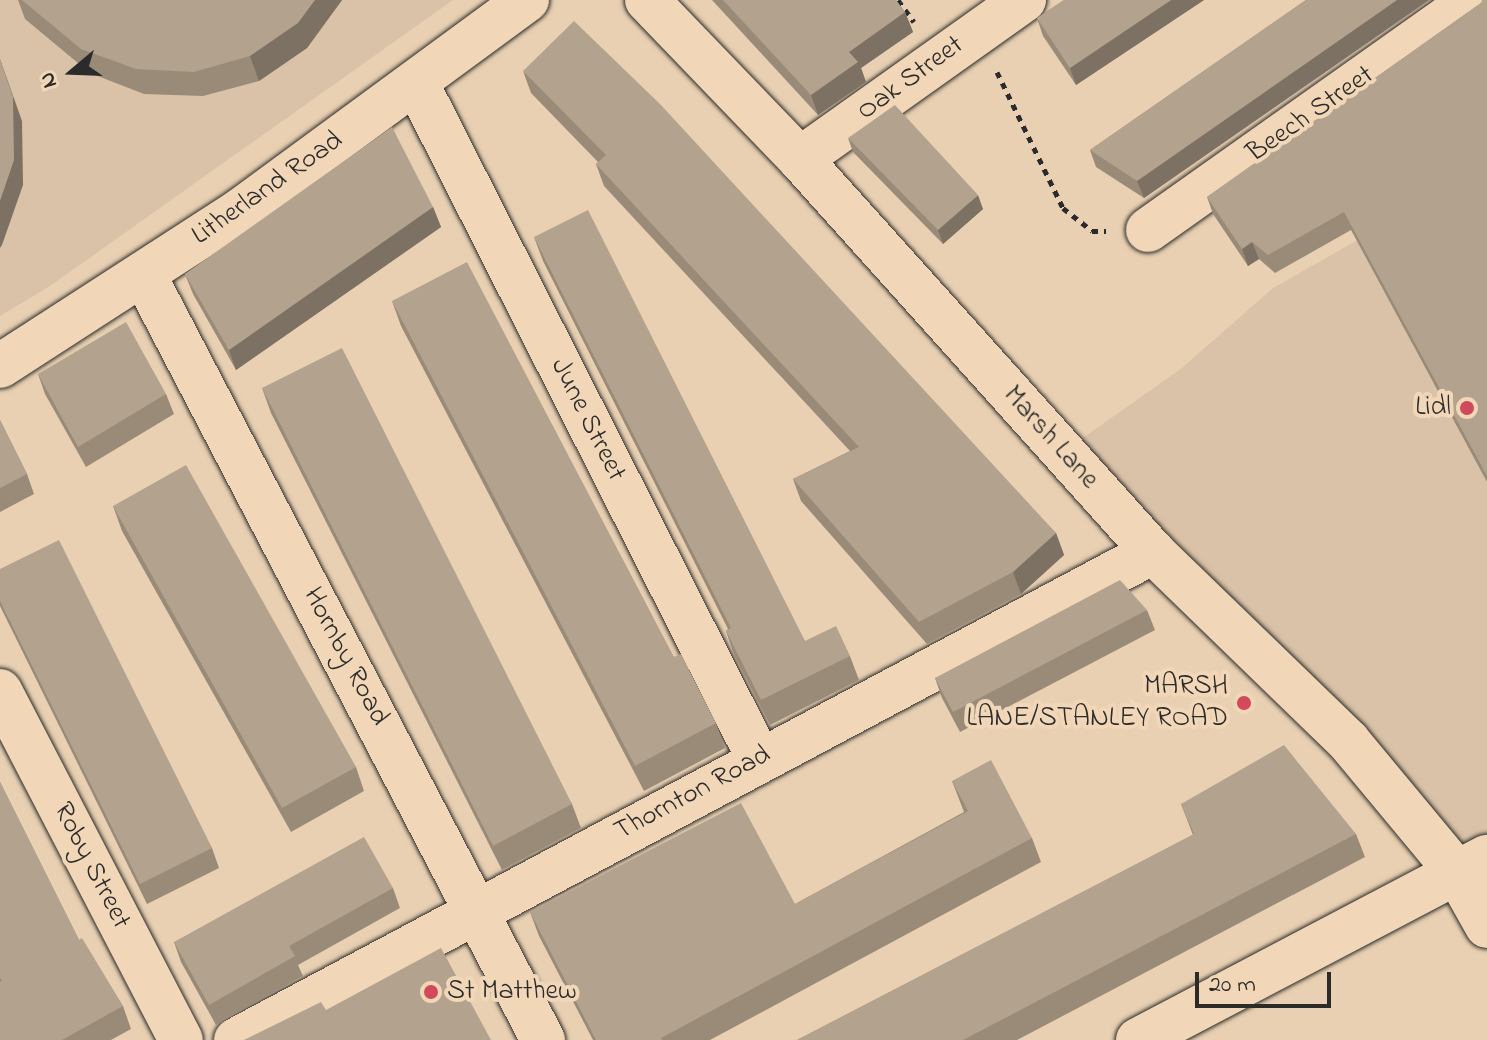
<!DOCTYPE html>
<style>
body{margin:0}
#map{position:relative;width:1487px;height:1040px;overflow:hidden;background:#e9d0b2;font-family:"Indie Flower",sans-serif}
div>[style]{position:absolute}
.built>*{inset:0;background:#d9c2a7}
.path>*{height:5px;margin-top:-2.5px;transform-origin:0;background:repeating-linear-gradient(90deg,#2b2b2b 0 6px,transparent 0 12px)}
.roads{filter:drop-shadow(0 0 2px #2b2b2b) drop-shadow(0 0 2px #2b2b2b)}
.street>*{height:44px;margin:-22px;padding:0 22px;transform-origin:22px;border-radius:22px;background:#f1d7b8}
.primary>*{height:44px;margin:-22px;padding:0 22px;transform-origin:22px;border-radius:22px;background:#f1d7b8}
.wall>*{inset:0;background:#9a8b79}
.shaded-wall>*{inset:0;background:#7d7163}
.building>*{inset:0;background:#b3a28d}
.dots>*{width:22px;height:22px;translate:-50% -50%;box-sizing:border-box;border:4px solid #f1d7b8;border-radius:50%}
span{translate:-50% -50%;white-space:nowrap;text-align:center;line-height:1.15;-webkit-text-stroke:8px #f1d7b8;paint-order:stroke}
.street-label{font-size:28px;color:#2b2b2b}
.poi-label{font-size:28px;color:#2b2b2b}
.right{translate:-100% -50%;text-align:right}
.left{translate:0 -50%;text-align:left}
.north{position:absolute;left:32px;top:32px;width:80px;height:80px;-webkit-text-stroke:6px #f1d7b8;paint-order:stroke;rotate:251deg;font-size:22px;font-weight:700;line-height:32px;text-align:center;color:#2b2b2b}
.north::after{content:'';display:block;margin:auto;width:28px;height:36px;background:#2b2b2b;clip-path:polygon(50% 0,100% 100%,50% 72%,0 100%)}
.scale{position:absolute;left:1195px;top:972px;width:136px;height:36px;box-sizing:border-box;border:4px solid #2b2b2b;border-top:0;padding-left:10px;font-size:24px;line-height:28px;white-space:nowrap;color:#2b2b2b;-webkit-text-stroke:6px #f1d7b8;paint-order:stroke}
</style>
<div id="map">
<div class="built">
<i style="clip-path:polygon(0 0,453px 0,50px 286px,0 316px)"></i>
<i style="clip-path:polygon(1450px 188px,1487px 255px,1487px 902px,1063px 452px,1182px 368px,1273px 288px)"></i>
</div>
<div class="path">
<i style="left:898px;top:0;width:27px;rotate:54deg"></i>
<i style="left:997px;top:72px;width:151px;rotate:64.1deg"></i>
<i style="left:1063px;top:208px;width:37px;rotate:38deg"></i>
<i style="left:1092px;top:231px;width:14px"></i>
</div>
<div class="roads">
<div class="street">
<i style="left:416px;top:82px;width:759px;rotate:63.13deg"></i>
<i style="left:800px;top:159px;width:275px;rotate:-35.4deg"></i>
<i style="left:1148px;top:230px;width:398px;rotate:-35.3deg"></i>
<i style="left:144px;top:275px;width:863px;rotate:62.45deg"></i>
<i style="left:0;top:366px;width:287px;rotate:-32.9deg"></i>
<i style="left:241px;top:210px;width:355px;rotate:-36.3deg"></i>
<i style="left:0;top:691px;width:393px;rotate:62.6deg"></i>
<i style="left:236px;top:1040px;width:1039px;rotate:-28.02deg"></i>
</div>
<div class="primary">
<i style="left:647px;top:0;width:221px;rotate:46.1deg"></i>
<i style="left:800px;top:159px;width:528px;rotate:48.07deg"></i>
<i style="left:1153px;top:552px;width:272px;rotate:44.1deg"></i>
<i style="left:1348px;top:741px;width:169px;rotate:50.3deg"></i>
<i style="left:1456px;top:871px;width:63px;rotate:60.6deg"></i>
<i style="left:1138px;top:1040px;width:394px;rotate:-27.7deg"></i>
</div>
</div>
<div class="wall">
<i style="clip-path:polygon(18px 0,342px 0,307px 48px,259px 81px,203px 96px,144px 94px,90px 73px,25px 19px)"></i>
<i style="clip-path:polygon(712px 0,896px 0,905px 12px,913px 32px,861px 68px,866px 82px,818px 115px)"></i>
<i style="clip-path:polygon(1064px 0,1204px 0,1076px 85px,1043px 36px,1037px 18px)"></i>
<i style="clip-path:polygon(1306px 0,1429px 0,1144px 198px,1096px 167px,1090px 150px)"></i>
<i style="clip-path:polygon(1487px 0,1487px 482px,1351px 230px,1275px 273px,1259px 259px,1248px 266px,1213px 214px,1207px 197px,1481px 3px)"></i>
<i style="clip-path:polygon(523px 71px,1056px 533px,1064px 555px,1021px 594px,927px 644px,801px 501px,793px 479px,850px 451px,604px 186px,596px 164px,598px 162px,531px 93px)"></i>
<i style="clip-path:polygon(848px 138px,983px 209px,943px 244px,853px 152px)"></i>
<i style="clip-path:polygon(433px 207px,441px 227px,236px 370px,193px 294px,185px 274px)"></i>
<i style="clip-path:polygon(534px 237px,805px 641px,850px 656px,859px 680px,770px 725px,734px 655px,726px 631px,728px 629px,543px 261px)"></i>
<i style="clip-path:polygon(392px 301px,674px 657px,716px 723px,725px 748px,644px 791px,401px 326px)"></i>
<i style="clip-path:polygon(38px 374px,166px 394px,174px 414px,86px 467px,45px 394px)"></i>
<i style="clip-path:polygon(262px 388px,572px 804px,581px 828px,502px 870px,271px 413px)"></i>
<i style="clip-path:polygon(0 420px,27px 474px,34px 494px,0 512px)"></i>
<i style="clip-path:polygon(113px 506px,356px 767px,364px 791px,291px 832px,122px 531px)"></i>
<i style="clip-path:polygon(0 569px,212px 848px,219px 868px,147px 904px,0 606px)"></i>
<i style="clip-path:polygon(1147px 610px,1155px 630px,960px 732px,942px 698px,935px 678px)"></i>
<i style="clip-path:polygon(952px 781px,1032px 838px,1041px 862px,710px 1040px,593px 1040px,539px 936px,530px 912px,795px 904px,964px 812px)"></i>
<i style="clip-path:polygon(0 782px,79px 940px,123px 1006px,131px 1029px,111px 1040px,0 1040px)"></i>
<i style="clip-path:polygon(1181px 804px,1356px 834px,1365px 857px,1017px 1040px,797px 1040px,1193px 835px)"></i>
<i style="clip-path:polygon(393px 888px,400px 908px,298px 965px,303px 976px,216px 1025px,181px 962px,174px 942px)"></i>
</div>
<div class="shaded-wall">
<i style="clip-path:polygon(315px 0,342px 0,307px 48px,259px 81px,250px 56px)"></i>
<i style="clip-path:polygon(1171px 0,1204px 0,1076px 85px,1070px 68px)"></i>
<i style="clip-path:polygon(1397px 0,1429px 0,1144px 198px,1137px 181px)"></i>
<i style="clip-path:polygon(905px 12px,913px 32px,861px 68px,866px 82px,818px 115px,811px 95px,849px 52px)"></i>
<i style="clip-path:polygon(0 59px,22px 121px,23px 185px,2px 245px,0 248px)"></i>
<i style="clip-path:polygon(978px 195px,983px 209px,943px 244px,938px 230px)"></i>
<i style="clip-path:polygon(433px 207px,441px 227px,236px 370px,229px 350px)"></i>
<i style="clip-path:polygon(1252px 242px,1259px 259px,1248px 266px,1242px 249px)"></i>
<i style="clip-path:polygon(1056px 533px,1064px 555px,1021px 594px,1013px 572px)"></i>
</div>
<div class="building">
<i style="clip-path:polygon(22px 0,315px 0,298px 23px,250px 56px,194px 72px,136px 69px,81px 49px)"></i>
<i style="clip-path:polygon(723px 0,896px 0,905px 12px,849px 52px,858px 62px,811px 95px)"></i>
<i style="clip-path:polygon(1064px 0,1171px 0,1070px 68px,1037px 18px)"></i>
<i style="clip-path:polygon(1306px 0,1397px 0,1137px 181px,1090px 150px)"></i>
<i style="clip-path:polygon(1482px 0,1487px 0,1487px 476px,1344px 212px,1268px 255px,1252px 242px,1242px 249px,1207px 197px,1481px 3px)"></i>
<i style="clip-path:polygon(574px 21px,660px 104px,1056px 533px,1013px 572px,919px 622px,793px 479px,859px 447px,596px 164px,606px 155px,523px 71px)"></i>
<i style="clip-path:polygon(0 59px,13px 97px,14px 160px,0 201px)"></i>
<i style="clip-path:polygon(895px 105px,978px 195px,938px 230px,848px 138px)"></i>
<i style="clip-path:polygon(392px 127px,433px 207px,229px 350px,185px 274px)"></i>
<i style="clip-path:polygon(588px 210px,805px 641px,836px 626px,850px 656px,761px 700px,726px 631px,731px 628px,534px 237px)"></i>
<i style="clip-path:polygon(467px 262px,674px 657px,681px 654px,716px 723px,635px 766px,392px 301px)"></i>
<i style="clip-path:polygon(126px 322px,166px 394px,78px 447px,38px 374px)"></i>
<i style="clip-path:polygon(342px 348px,572px 804px,493px 846px,262px 388px)"></i>
<i style="clip-path:polygon(0 420px,27px 474px,0 488px)"></i>
<i style="clip-path:polygon(186px 465px,356px 767px,282px 808px,113px 506px)"></i>
<i style="clip-path:polygon(59px 540px,212px 848px,140px 884px,0 601px,0 569px)"></i>
<i style="clip-path:polygon(1120px 580px,1147px 610px,953px 712px,935px 678px)"></i>
<i style="clip-path:polygon(1284px 745px,1356px 834px,963px 1040px,797px 1040px,1194px 834px,1181px 804px)"></i>
<i style="clip-path:polygon(991px 760px,1032px 838px,661px 1038px,662px 1040px,596px 1040px,530px 912px,741px 803px,795px 904px,968px 811px,952px 781px)"></i>
<i style="clip-path:polygon(0 782px,79px 940px,82px 938px,123px 1006px,62px 1040px,0 1040px,0 982px,2px 981px,0 978px)"></i>
<i style="clip-path:polygon(364px 837px,393px 888px,289px 946px,295px 956px,209px 1005px,174px 942px)"></i>
<i style="clip-path:polygon(441px 948px,491px 1040px,244px 1040px,321px 1002px,326px 1010px)"></i>
</div>
<div class="dots">
<i style="left:1467px;top:408px;background:#d1495b"></i>
<i style="left:1244px;top:703px;background:#d1495b"></i>
<i style="left:431px;top:992px;background:#d1495b"></i>
</div>
<div class="street-label">
<span style="left:911px;top:79px;rotate:-36deg">Oak Street</span>
<span style="left:1311px;top:115px;rotate:-35deg">Beech Street</span>
<span style="left:268px;top:189px;rotate:-35deg">Litherland Road</span>
<span style="left:587px;top:420px;rotate:63deg">June Street</span>
<span style="left:1050px;top:438px;rotate:48deg">Marsh Lane</span>
<span style="left:345px;top:657px;rotate:62deg">Hornby Road</span>
<span style="left:693px;top:794px;rotate:-28deg">Thornton Road</span>
<span style="left:91px;top:866px;rotate:63deg">Roby Street</span>
</div>
<div class="poi-label">
<span class="right" style="left:1451px;top:408px">Lidl</span>
<span class="right" style="left:1228px;top:703px">MARSH<br>LANE/STANLEY ROAD</span>
<span class="left" style="left:447px;top:992px">St Matthew</span>
</div>
<div class="north">N</div>
<div class="scale">20 m</div>
</div>
